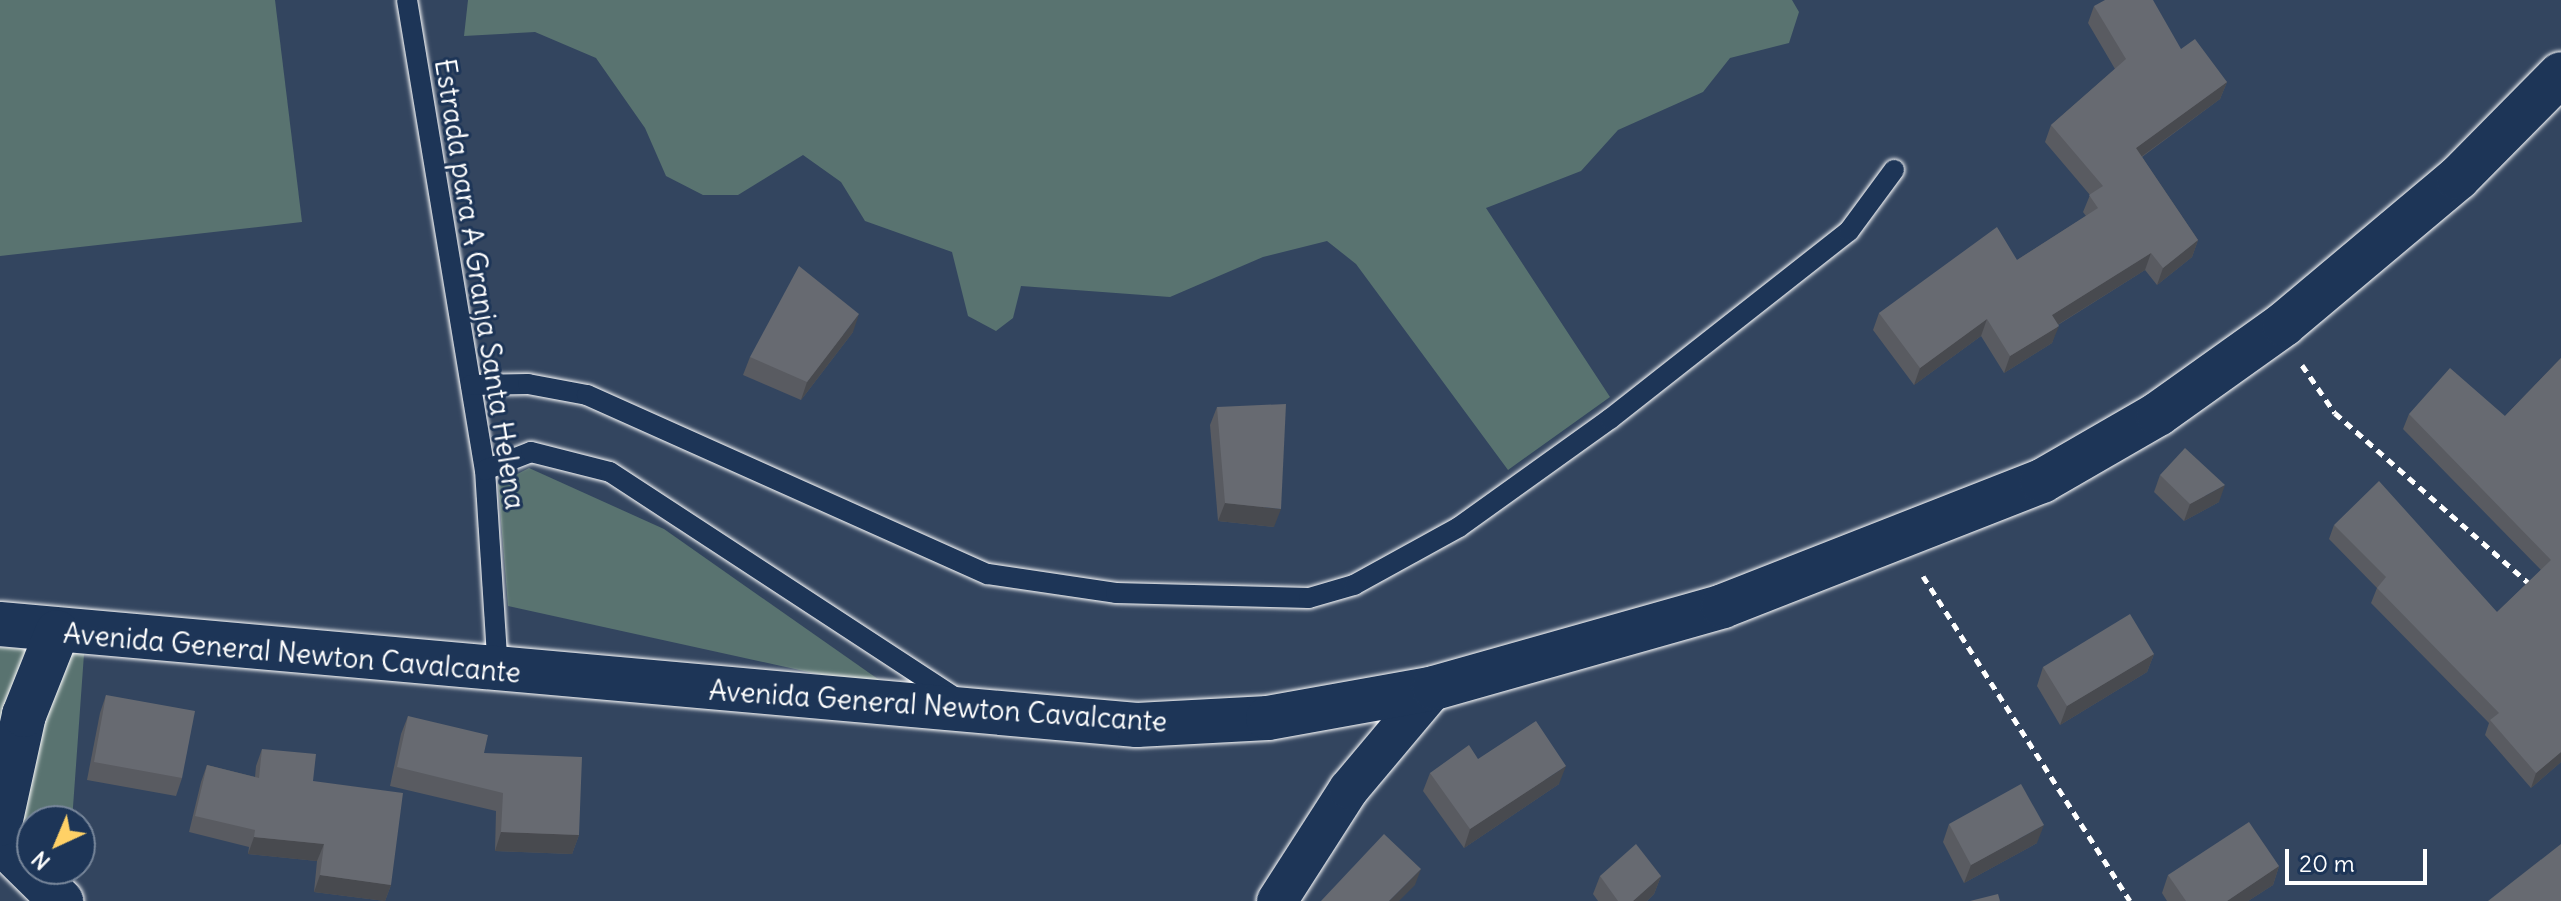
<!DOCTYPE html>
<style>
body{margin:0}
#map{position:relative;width:2561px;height:901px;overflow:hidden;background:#33455f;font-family:Delius,sans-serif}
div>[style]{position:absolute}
.green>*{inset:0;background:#597370}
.path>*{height:5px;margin-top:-2.5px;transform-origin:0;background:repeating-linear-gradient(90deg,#fff 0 8px,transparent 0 14px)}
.roads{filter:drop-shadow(0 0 2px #fff) drop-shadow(0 0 2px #fff)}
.lane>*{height:20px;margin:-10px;padding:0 10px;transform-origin:10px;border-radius:10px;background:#1d3557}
.street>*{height:40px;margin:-20px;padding:0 20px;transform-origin:20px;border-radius:20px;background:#1d3557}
.secondary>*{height:44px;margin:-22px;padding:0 22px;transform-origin:22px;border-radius:22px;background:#1d3557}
.primary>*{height:44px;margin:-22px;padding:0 22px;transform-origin:22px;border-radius:22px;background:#1d3557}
.wall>*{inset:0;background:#595b61}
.shaded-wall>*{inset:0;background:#484a4f}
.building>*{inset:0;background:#676a71}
span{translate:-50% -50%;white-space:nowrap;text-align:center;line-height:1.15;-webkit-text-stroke:6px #1d3557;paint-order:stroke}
.street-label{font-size:28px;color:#fff}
.north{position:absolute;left:16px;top:805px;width:80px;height:80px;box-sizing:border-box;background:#1d3557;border:2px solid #77869a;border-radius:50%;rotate:224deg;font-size:22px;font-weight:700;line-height:32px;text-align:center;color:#fff}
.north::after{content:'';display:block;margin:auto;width:28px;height:36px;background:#ffd166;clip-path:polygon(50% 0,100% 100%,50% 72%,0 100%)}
.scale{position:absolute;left:2285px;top:849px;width:142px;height:36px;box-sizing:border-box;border:4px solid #fff;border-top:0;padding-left:10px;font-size:24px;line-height:28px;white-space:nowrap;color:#fff;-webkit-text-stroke:6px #1d3557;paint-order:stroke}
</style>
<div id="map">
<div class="green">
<i style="clip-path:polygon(0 0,275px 0,302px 222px,0 256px)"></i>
<i style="clip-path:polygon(468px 0,1792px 0,1799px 12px,1789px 43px,1730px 58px,1703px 92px,1618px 130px,1581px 171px,1486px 208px,1610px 397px,1508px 470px,1356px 264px,1327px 241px,1263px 257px,1170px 297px,1021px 286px,1013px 318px,996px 331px,968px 316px,952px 252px,865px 221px,841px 182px,803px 155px,738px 195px,703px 195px,666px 176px,645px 128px,596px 58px,535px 32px,464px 36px)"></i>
<i style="clip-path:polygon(529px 468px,664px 529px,895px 691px,508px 606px,498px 484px)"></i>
<i style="clip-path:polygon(0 647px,84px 654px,72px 821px,32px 821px,32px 869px,68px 869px,66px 901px,0 873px)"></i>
</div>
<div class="path">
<i style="left:2302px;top:365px;width:58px;rotate:55.5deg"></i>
<i style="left:2335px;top:413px;width:264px;rotate:41.3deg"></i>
<i style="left:1923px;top:576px;width:385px;rotate:57.5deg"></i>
</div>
<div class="roads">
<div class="lane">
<i style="left:407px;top:0;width:476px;rotate:80.6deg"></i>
<i style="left:485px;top:470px;width:202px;rotate:86.3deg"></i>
<i style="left:471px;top:385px;width:57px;rotate:-1deg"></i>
<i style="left:528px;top:384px;width:60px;rotate:10.6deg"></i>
<i style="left:587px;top:395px;width:439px;rotate:24.1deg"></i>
<i style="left:988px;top:574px;width:129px;rotate:8.4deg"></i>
<i style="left:1116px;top:593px;width:193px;rotate:1.5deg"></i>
<i style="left:1309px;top:598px;width:47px;rotate:-16.1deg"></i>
<i style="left:1354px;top:585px;width:120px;rotate:-28.9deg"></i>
<i style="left:1459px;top:527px;width:186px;rotate:-35.6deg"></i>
<i style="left:1610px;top:419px;width:304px;rotate:-38.2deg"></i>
<i style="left:1849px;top:231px;width:76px;rotate:-53.6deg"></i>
<i style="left:485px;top:470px;width:49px;rotate:-21.4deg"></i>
<i style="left:531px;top:452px;width:81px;rotate:14.2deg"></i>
<i style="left:610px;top:472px;width:415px;rotate:33.2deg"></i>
</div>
<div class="street">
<i style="left:1277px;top:901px;width:133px;rotate:-57.3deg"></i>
<i style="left:1349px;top:789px;width:132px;rotate:-49.9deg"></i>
</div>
<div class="secondary">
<i style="left:0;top:841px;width:86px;rotate:44.5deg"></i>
</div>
<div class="primary">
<i style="left:0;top:624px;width:1141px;rotate:5.08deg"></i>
<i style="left:1137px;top:725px;width:131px;rotate:-3.1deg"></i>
<i style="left:1268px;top:718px;width:169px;rotate:-10.2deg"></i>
<i style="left:1434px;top:688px;width:300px;rotate:-15.8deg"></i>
<i style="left:1723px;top:606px;width:343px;rotate:-21.4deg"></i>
<i style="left:2042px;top:481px;width:134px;rotate:-30deg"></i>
<i style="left:2158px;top:414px;width:155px;rotate:-35.5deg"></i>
<i style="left:2284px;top:324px;width:227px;rotate:-40deg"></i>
<i style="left:2458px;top:178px;width:146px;rotate:-45.3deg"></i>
<i style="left:0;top:824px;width:112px;rotate:-77.6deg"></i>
<i style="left:24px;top:715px;width:89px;rotate:-68.3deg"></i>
</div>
</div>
<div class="wall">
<i style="clip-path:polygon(2094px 6px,2181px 49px,2227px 82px,2220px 99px,2142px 157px,2198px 240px,2192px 257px,2157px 285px,2145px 270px,2058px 325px,2052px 343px,2004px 373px,1981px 336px,1914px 385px,1873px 330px,1879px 313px,2017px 260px,2086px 216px,2083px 212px,2090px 195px,2045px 142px,2051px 125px,2115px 69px,2088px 23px)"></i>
<i style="clip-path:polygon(853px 332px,801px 400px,743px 375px,750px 357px)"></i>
<i style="clip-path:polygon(2561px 358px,2561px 762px,2531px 788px,2485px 735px,2489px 723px,2371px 603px,2377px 588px,2329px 539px,2334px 525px,2497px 612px,2541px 570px,2403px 429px,2409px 414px,2505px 416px)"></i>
<i style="clip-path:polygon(1217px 407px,1274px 527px,1218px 521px,1210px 425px)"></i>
<i style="clip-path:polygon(2160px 475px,2219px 502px,2184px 521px,2154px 492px)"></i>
<i style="clip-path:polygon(2154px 654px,2147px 672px,2060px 725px,2037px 686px,2043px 667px)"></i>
<i style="clip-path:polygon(106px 695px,182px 778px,176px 796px,87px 780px,100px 713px)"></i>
<i style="clip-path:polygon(408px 716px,484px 753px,579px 835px,572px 854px,495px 851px,496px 811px,390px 786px,401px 734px)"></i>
<i style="clip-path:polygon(262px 749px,313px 781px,391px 885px,385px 901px,314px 892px,317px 861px,248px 854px,249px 847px,189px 832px,201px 782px,207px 765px,255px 777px,256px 766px)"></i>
<i style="clip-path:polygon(1478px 759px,1559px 784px,1464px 848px,1423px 791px,1430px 773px)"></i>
<i style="clip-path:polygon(1949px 824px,2037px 843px,1964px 883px,1943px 842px)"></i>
<i style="clip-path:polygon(2279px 866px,2273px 885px,2248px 901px,2167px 901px,2162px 893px,2168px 875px)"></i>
<i style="clip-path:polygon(1600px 876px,1661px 876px,1654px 894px,1647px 901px,1598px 901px,1593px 894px)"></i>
</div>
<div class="shaded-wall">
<i style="clip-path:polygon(2227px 82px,2220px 99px,2130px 165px,2136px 148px)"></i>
<i style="clip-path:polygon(2198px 240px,2192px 257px,2157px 285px,2163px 268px)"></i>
<i style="clip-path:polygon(2151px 253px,2145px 270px,2046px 332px,2052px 315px)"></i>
<i style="clip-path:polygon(859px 314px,853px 332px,801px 400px,807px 382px)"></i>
<i style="clip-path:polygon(1987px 319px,1981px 336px,1914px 385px,1920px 368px)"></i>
<i style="clip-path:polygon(2059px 326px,2052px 343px,2004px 373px,2010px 356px)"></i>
<i style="clip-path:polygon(2225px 485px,2219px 502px,2184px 521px,2190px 504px)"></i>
<i style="clip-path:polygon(1225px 503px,1281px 509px,1274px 527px,1218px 521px)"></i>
<i style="clip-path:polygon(2154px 654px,2147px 672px,2060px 725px,2067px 706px)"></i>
<i style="clip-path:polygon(2561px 752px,2561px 762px,2531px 788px,2536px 773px)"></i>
<i style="clip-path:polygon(1566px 766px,1559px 784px,1464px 848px,1470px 829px)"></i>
<i style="clip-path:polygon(2044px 825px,2037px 843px,1964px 883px,1971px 865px)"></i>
<i style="clip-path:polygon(501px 832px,579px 835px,572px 854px,495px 851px)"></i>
<i style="clip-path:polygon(254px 837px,324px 844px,317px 861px,248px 854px)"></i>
<i style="clip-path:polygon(2279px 866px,2273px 885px,2248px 901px,2227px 901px)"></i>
<i style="clip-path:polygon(1421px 869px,1415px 885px,1399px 901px,1389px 901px)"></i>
<i style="clip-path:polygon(320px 875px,391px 885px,385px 901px,314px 892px)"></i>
<i style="clip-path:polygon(1661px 876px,1654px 894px,1647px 901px,1633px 901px)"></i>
</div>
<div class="building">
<i style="clip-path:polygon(2105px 0,2153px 0,2181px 49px,2195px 39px,2227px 82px,2136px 148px,2198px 240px,2163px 268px,2151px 253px,2052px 315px,2059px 326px,2010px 356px,1987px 319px,1920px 368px,1879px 313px,1997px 227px,2017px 260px,2098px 208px,2089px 195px,2103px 186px,2051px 125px,2126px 59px,2094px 6px)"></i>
<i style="clip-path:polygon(799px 266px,859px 314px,807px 382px,750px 357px)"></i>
<i style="clip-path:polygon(2561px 358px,2561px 752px,2536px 773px,2490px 720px,2499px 713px,2377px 588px,2386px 577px,2334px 525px,2379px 481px,2497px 612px,2551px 560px,2409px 414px,2450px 368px,2505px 416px)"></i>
<i style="clip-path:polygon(1286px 404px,1281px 509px,1225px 503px,1217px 407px)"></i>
<i style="clip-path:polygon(2185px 448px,2225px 485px,2190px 504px,2160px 475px)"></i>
<i style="clip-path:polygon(2130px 614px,2154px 654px,2067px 706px,2043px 667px)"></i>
<i style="clip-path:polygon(106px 695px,195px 711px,182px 778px,94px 762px)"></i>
<i style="clip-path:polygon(408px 716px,488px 735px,484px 753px,582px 757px,579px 835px,501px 832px,503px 793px,397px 767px)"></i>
<i style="clip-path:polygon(1536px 721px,1566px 766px,1470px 829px,1430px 773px,1469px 745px,1478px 759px)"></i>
<i style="clip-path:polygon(262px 749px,316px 754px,313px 781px,403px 793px,391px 885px,320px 875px,324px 844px,254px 837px,255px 830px,195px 816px,207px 765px,259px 778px)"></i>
<i style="clip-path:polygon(2021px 784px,2044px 825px,1971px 865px,1949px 824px)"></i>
<i style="clip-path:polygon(2249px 822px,2279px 866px,2227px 901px,2186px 901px,2168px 875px)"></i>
<i style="clip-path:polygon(1384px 834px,1421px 869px,1389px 901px,1321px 901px)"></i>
<i style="clip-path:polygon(1636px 844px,1661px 876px,1633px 901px,1618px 901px,1600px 876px)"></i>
<i style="clip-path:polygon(2561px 844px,2561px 901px,2488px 901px)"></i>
<i style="clip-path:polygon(1998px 894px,2000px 901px,1970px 901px)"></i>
</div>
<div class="street-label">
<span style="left:480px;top:284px;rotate:81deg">Estrada para A Granja Santa Helena</span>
<span style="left:292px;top:653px;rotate:5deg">Avenida General Newton Cavalcante</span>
<span style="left:938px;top:706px;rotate:4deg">Avenida General Newton Cavalcante</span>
</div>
<div class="north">N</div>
<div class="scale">20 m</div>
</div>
